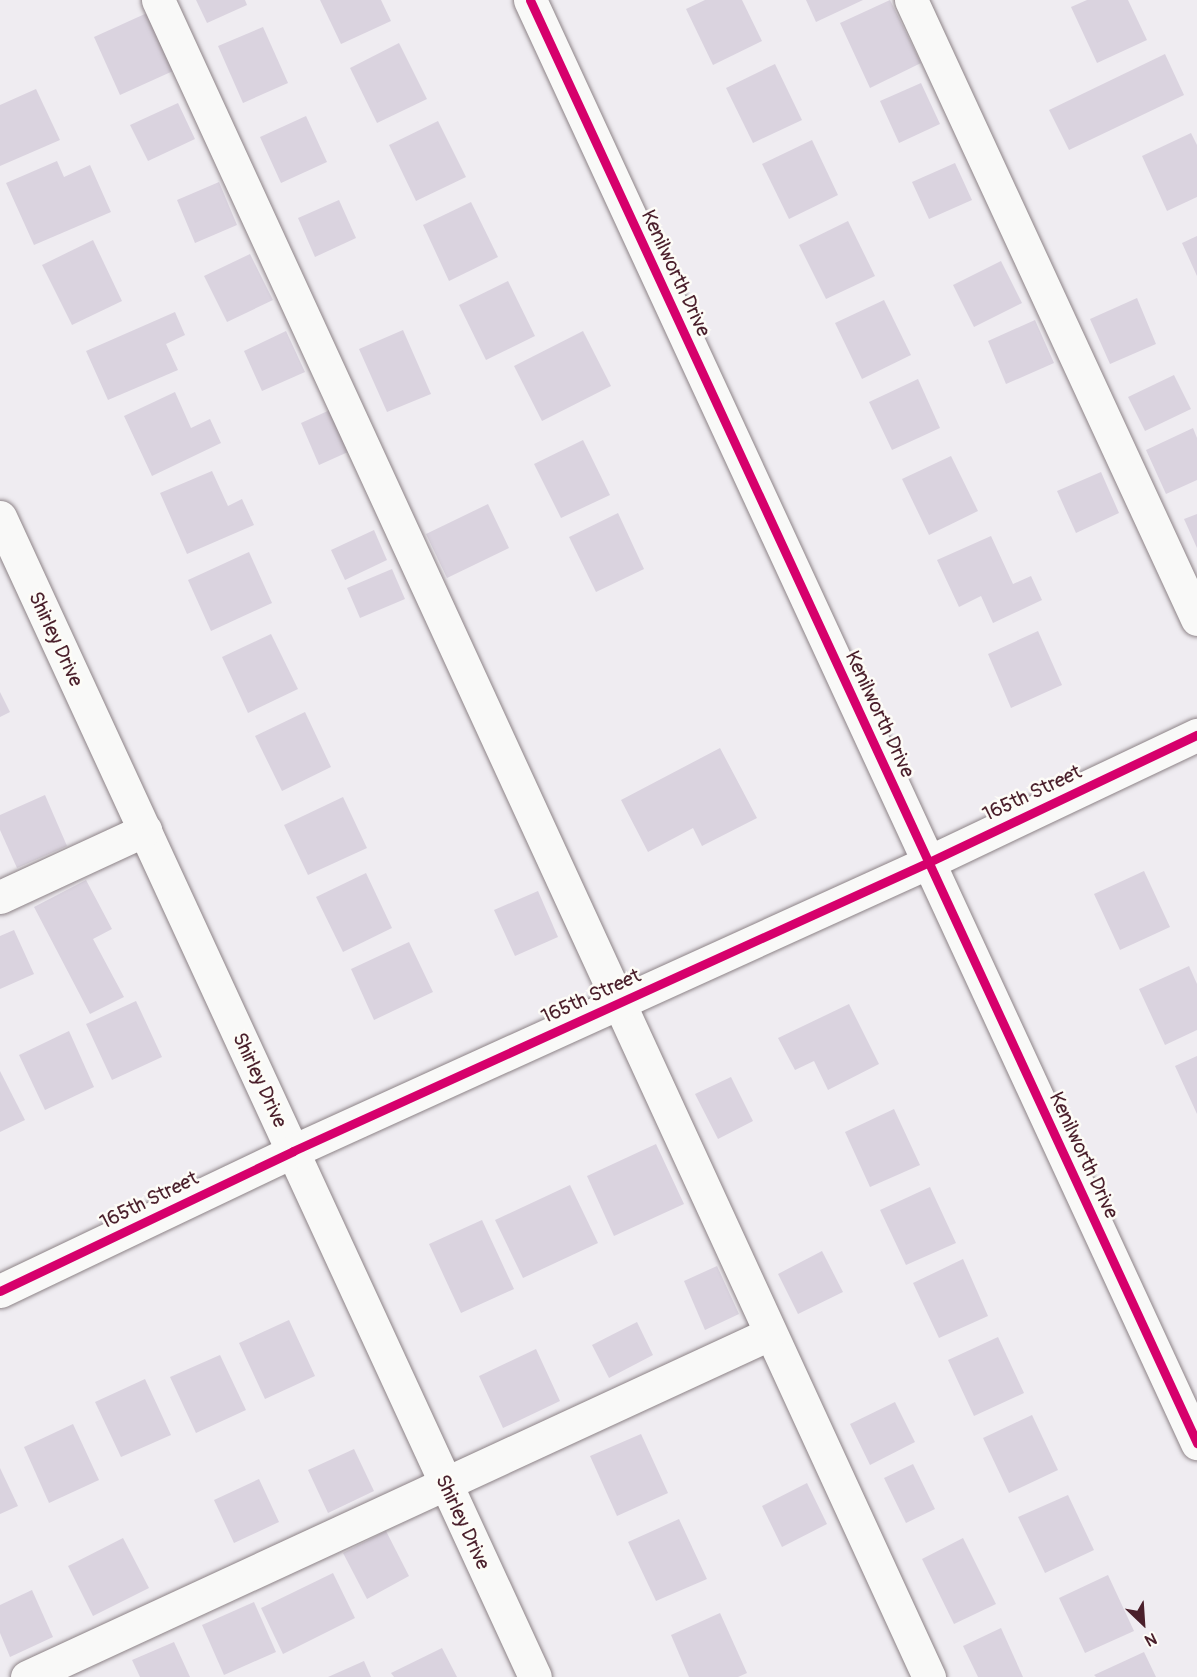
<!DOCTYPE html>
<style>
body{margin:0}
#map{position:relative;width:1197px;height:1677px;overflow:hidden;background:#efecf1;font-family:Pangolin,sans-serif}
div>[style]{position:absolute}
.building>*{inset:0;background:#dad3df}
.roads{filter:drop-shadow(0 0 2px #8d8387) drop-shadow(0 0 2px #8d8387)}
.minor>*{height:33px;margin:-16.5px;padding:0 16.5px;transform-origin:16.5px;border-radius:16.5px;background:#f9f9f8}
.cycleway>*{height:9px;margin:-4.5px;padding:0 4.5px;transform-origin:4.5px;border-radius:4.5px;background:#d6006c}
span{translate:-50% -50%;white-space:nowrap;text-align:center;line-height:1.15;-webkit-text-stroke:5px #fdfcf7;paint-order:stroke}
.street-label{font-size:20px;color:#4a1f2b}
.north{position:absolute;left:1113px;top:1593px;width:60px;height:60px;-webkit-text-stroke:4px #fdfcf7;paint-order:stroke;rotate:155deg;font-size:16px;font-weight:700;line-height:24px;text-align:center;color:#4a1f2b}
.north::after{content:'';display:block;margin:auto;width:21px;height:27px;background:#4a1f2b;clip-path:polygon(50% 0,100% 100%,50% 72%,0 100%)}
</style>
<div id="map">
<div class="building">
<i style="clip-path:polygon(196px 0,245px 0,247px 5px,207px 23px)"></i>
<i style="clip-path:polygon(320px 0,381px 0,391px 21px,341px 44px)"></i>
<i style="clip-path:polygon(705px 0,742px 0,762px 41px,713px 65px,686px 9px)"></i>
<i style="clip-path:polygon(806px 0,863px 0,816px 22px)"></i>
<i style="clip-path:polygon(890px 0,921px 63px,870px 88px,840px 23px)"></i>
<i style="clip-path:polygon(1087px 0,1128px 0,1147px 40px,1097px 63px,1071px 7px)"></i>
<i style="clip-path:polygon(147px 13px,173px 71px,120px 95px,94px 37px)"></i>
<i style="clip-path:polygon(263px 27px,288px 83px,243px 103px,218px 46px)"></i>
<i style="clip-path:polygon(399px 43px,427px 99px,377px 123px,350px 68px)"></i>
<i style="clip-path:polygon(1165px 54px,1184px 95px,1069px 150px,1049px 110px)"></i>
<i style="clip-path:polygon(775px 64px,802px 120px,753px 143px,726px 88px)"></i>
<i style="clip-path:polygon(921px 83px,940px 124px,899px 143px,880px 101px)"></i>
<i style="clip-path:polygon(36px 89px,60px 140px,0 166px,0 105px)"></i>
<i style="clip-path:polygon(178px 103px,195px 139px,148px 161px,130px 125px)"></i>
<i style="clip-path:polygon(306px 116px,327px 162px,281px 183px,260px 137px)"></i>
<i style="clip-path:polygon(438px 121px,466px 177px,416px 201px,389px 145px)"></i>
<i style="clip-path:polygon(1191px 133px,1197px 145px,1197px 197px,1167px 211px,1142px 156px)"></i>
<i style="clip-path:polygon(812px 140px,838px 195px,789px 219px,762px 164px)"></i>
<i style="clip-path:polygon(57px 161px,64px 177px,90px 165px,111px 212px,34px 245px,6px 183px)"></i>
<i style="clip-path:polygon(955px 163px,972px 200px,929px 219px,912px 182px)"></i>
<i style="clip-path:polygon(219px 182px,237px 225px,195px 243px,177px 200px)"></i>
<i style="clip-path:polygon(339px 200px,356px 238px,315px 257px,298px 218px)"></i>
<i style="clip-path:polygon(471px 202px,498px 257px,449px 281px,423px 225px)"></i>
<i style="clip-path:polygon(848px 221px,875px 276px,826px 299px,799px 245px)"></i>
<i style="clip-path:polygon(1197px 236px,1197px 276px,1182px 243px)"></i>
<i style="clip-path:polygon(93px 240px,122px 301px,72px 325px,42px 265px)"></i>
<i style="clip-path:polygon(250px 254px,273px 300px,227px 322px,204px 276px)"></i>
<i style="clip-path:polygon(1001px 261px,1022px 303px,974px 327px,953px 285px)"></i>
<i style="clip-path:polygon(508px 281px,535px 336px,486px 360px,459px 305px)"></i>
<i style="clip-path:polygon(1137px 298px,1156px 344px,1110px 364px,1090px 319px)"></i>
<i style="clip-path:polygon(884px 300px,911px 355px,862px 379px,835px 323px)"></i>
<i style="clip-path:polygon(175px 312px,185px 335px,166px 344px,178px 370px,108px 400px,86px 351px)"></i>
<i style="clip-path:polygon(1035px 320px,1054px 363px,1006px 384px,988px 341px)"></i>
<i style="clip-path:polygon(403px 330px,431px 394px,387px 412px,359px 349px)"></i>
<i style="clip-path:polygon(286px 331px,305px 372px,262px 391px,244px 351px)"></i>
<i style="clip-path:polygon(583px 331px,611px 386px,542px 421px,514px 366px)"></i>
<i style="clip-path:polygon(1174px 375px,1191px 409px,1145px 431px,1128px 397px)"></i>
<i style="clip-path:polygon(918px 379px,940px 428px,892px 450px,869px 402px)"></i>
<i style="clip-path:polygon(175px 392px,191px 428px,210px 419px,221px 443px,152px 476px,124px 416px)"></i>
<i style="clip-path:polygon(330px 410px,348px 452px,319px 465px,301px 423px)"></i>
<i style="clip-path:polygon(1193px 428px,1197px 438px,1197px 480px,1166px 494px,1146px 450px)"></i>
<i style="clip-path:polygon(583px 440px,610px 495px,561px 518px,534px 464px)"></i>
<i style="clip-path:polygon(951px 456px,978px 511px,929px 535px,902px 479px)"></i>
<i style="clip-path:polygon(212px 471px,228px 506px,242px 499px,254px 525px,187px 554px,160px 493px)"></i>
<i style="clip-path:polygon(1101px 472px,1119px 513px,1076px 533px,1057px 491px)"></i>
<i style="clip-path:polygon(488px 504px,509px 548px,447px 578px,426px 534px)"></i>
<i style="clip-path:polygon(618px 513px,644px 569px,596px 592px,569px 537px)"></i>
<i style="clip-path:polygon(1197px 514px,1197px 548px,1184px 519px)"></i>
<i style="clip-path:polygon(374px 530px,387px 560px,345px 580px,331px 550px)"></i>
<i style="clip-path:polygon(991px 536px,1013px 584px,1031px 576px,1042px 600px,993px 623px,981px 596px,959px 607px,937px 560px)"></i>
<i style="clip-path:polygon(249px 552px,272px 603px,211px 631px,188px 580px)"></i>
<i style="clip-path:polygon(392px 569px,405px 599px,360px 618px,347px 588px)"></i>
<i style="clip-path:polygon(1038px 631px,1062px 685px,1011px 708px,988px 654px)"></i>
<i style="clip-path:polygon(271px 634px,298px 689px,248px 713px,222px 657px)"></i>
<i style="clip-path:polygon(0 692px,10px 712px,0 717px)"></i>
<i style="clip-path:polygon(305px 712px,331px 767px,282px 791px,255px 736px)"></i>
<i style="clip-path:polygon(720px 748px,757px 818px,702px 846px,693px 828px,648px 852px,621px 800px)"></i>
<i style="clip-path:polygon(45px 795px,67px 846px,17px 868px,0 830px,0 815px)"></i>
<i style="clip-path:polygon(343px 797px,367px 848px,308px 875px,284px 825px)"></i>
<i style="clip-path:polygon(1144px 871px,1170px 927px,1120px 950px,1094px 894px)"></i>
<i style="clip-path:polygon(366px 873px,392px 928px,343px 952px,316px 897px)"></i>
<i style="clip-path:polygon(86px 880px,112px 929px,93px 939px,124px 997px,90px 1014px,34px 907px)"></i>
<i style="clip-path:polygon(538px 891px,558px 937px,515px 956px,494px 910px)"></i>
<i style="clip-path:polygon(14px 930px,34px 974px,0 989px,0 936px)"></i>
<i style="clip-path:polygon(409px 942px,433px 992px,374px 1020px,351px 969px)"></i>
<i style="clip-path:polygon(1189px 966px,1197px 984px,1197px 1030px,1165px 1045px,1139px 989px)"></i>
<i style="clip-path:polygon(136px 1001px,162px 1057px,112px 1080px,86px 1024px)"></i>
<i style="clip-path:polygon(849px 1004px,879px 1064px,828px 1090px,814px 1061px,795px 1070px,778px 1038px)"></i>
<i style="clip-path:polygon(69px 1031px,94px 1087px,45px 1110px,19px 1055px)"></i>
<i style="clip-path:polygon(1197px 1056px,1197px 1114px,1175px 1066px)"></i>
<i style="clip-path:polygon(0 1071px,25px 1120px,0 1132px)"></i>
<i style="clip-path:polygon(731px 1077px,753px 1121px,718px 1139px,695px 1094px)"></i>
<i style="clip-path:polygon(894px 1109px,920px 1165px,870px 1187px,845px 1132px)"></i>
<i style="clip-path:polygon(656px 1144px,684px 1204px,614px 1236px,587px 1176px)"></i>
<i style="clip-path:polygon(570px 1185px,598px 1243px,523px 1278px,495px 1220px)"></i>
<i style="clip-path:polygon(930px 1187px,956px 1243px,906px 1265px,880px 1210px)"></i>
<i style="clip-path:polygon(482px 1220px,514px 1289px,461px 1313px,429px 1244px)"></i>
<i style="clip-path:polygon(822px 1251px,843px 1292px,798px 1314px,778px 1274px)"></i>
<i style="clip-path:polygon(963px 1259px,988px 1316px,939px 1338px,913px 1283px)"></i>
<i style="clip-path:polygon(717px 1266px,739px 1314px,705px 1330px,684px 1281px)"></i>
<i style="clip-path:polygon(289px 1320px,315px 1376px,265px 1399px,239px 1343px)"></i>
<i style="clip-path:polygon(637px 1322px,653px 1355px,609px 1378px,592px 1345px)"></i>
<i style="clip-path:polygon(998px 1337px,1024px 1393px,974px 1416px,948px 1360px)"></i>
<i style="clip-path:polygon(536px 1349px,560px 1401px,503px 1428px,479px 1376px)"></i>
<i style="clip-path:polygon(220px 1355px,246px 1410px,196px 1433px,170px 1377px)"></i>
<i style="clip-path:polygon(145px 1379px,171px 1435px,121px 1457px,95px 1402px)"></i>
<i style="clip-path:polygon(895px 1402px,915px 1442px,870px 1465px,850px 1424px)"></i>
<i style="clip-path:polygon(1032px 1415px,1058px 1470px,1009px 1493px,983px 1438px)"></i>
<i style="clip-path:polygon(73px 1424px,99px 1480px,49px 1503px,24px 1447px)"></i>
<i style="clip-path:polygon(641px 1434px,668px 1493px,617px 1516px,590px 1456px)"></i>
<i style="clip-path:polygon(354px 1449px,374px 1491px,328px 1513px,308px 1470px)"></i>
<i style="clip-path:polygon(913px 1464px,935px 1509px,906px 1523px,884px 1478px)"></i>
<i style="clip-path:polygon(0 1468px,18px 1506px,0 1514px)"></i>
<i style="clip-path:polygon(259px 1479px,279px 1522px,234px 1543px,214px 1500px)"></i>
<i style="clip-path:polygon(807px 1483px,827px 1524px,782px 1547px,762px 1506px)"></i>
<i style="clip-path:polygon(1068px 1495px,1094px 1550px,1045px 1573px,1018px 1517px)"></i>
<i style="clip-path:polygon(679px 1519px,707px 1579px,656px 1601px,628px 1542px)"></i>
<i style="clip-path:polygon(386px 1531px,409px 1576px,367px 1599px,343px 1553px)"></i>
<i style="clip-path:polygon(123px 1538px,149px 1588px,93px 1616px,68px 1566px)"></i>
<i style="clip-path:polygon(963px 1538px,996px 1604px,954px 1624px,922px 1559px)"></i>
<i style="clip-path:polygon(333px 1573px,355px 1618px,283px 1654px,261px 1608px)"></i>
<i style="clip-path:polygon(1108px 1575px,1134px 1631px,1085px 1653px,1059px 1598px)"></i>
<i style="clip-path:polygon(32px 1590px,53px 1637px,10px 1657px,0 1633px,0 1605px)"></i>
<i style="clip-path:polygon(254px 1602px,276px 1652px,224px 1675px,202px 1625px)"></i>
<i style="clip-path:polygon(720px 1613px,747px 1673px,738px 1677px,689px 1677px,671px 1635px)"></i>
<i style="clip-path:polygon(1001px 1628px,1023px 1677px,978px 1677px,963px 1646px)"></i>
<i style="clip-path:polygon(174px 1642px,190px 1677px,140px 1677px,132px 1660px)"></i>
<i style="clip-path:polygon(442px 1648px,457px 1677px,394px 1677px,391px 1673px)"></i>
<i style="clip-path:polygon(1144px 1652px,1156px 1677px,1096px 1677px,1094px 1675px)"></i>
<i style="clip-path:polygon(364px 1661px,371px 1677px,328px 1677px)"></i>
</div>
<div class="roads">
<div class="minor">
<i style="left:158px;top:0;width:1846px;rotate:65.31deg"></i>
<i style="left:530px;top:0;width:1590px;rotate:65.19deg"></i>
<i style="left:911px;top:0;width:682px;rotate:65.2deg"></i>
<i style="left:0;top:517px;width:1277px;rotate:65.24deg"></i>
<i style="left:0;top:897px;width:160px;rotate:-24.8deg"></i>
<i style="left:0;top:1291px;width:325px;rotate:-25.5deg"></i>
<i style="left:293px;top:1151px;width:699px;rotate:-24.44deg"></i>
<i style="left:929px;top:862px;width:297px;rotate:-25.4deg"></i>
<i style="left:27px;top:1677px;width:817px;rotate:-24.81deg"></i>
</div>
</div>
<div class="cycleway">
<i style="left:530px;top:0;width:1590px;rotate:65.19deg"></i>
<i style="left:0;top:1291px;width:325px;rotate:-25.5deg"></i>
<i style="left:293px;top:1151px;width:699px;rotate:-24.44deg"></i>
<i style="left:929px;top:862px;width:297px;rotate:-25.4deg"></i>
</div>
<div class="street-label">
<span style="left:676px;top:273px;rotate:65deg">Kenilworth Drive</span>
<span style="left:56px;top:639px;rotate:65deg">Shirley Drive</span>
<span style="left:880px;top:714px;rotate:65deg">Kenilworth Drive</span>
<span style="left:1032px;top:793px;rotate:-25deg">165th Street</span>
<span style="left:591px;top:996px;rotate:-24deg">165th Street</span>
<span style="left:260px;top:1080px;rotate:65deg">Shirley Drive</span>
<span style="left:1084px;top:1155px;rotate:65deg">Kenilworth Drive</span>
<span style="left:149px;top:1200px;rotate:-26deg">165th Street</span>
<span style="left:463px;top:1522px;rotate:65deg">Shirley Drive</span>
</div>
<div class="north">N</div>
</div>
